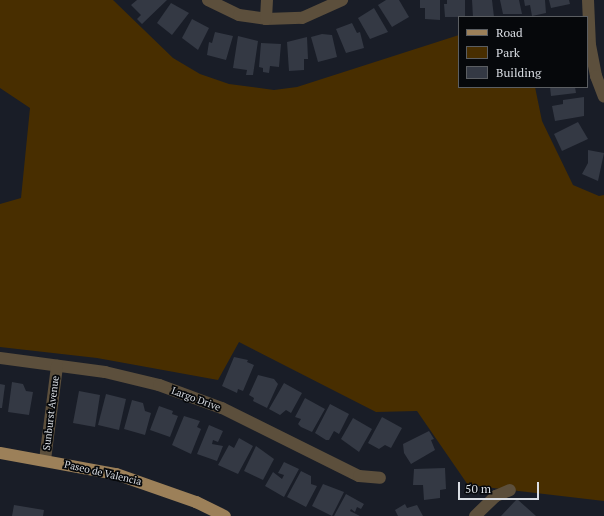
<!DOCTYPE html>
<style>
body{margin:0}
#map{position:relative;width:604px;height:516px;overflow:hidden;background:#191d27;font-family:"PT Serif",serif}
div>[style]{position:absolute}
.green>*{inset:0;background:#482e00}
.building>*{inset:0;background:#343944}
.minor>*{height:12px;margin:-6px;padding:0 6px;transform-origin:6px;border-radius:6px;background:#5c4f3c}
.major>*{height:12px;margin:-6px;padding:0 6px;transform-origin:6px;border-radius:6px;background:#9c8059}
span{translate:-50% -50%;white-space:nowrap;text-align:center;line-height:1.15;-webkit-text-stroke:3.5px #06080b;paint-order:stroke}
.street-label{font-size:10px;color:#dadee4}
.legend{position:absolute;left:458px;top:16px;width:130px;height:72px;box-sizing:border-box;background:#06080b;border:1px solid #5b5e62;margin:0;padding:5px 7px;list-style:none;font-size:12px;color:#dadee4}
.legend li{display:flex;align-items:center;gap:8px;height:20px}
.legend b{width:20px;border:1px solid #5b5e62}
.scale{position:absolute;left:458px;top:482px;width:81px;height:18px;box-sizing:border-box;border:2px solid #dadee4;border-top:0;padding-left:5px;font-size:12px;line-height:14px;white-space:nowrap;color:#dadee4;-webkit-text-stroke:3px #06080b;paint-order:stroke}
</style>
<div id="map">
<div class="green">
<i style="clip-path:polygon(0 0,113px 0,173px 58px,200px 74px,229px 84px,274px 90px,297px 87px,459px 35px,459px 87px,535px 87px,542px 121px,573px 185px,599px 196px,604px 195px,604px 501px,468px 485px,417px 411px,376px 412px,239px 342px,218px 380px,97px 358px,0 347px,0 204px,21px 198px,30px 108px,0 88px)"></i>
</div>
<div class="building">
<i style="clip-path:polygon(137px 0,167px 0,142px 24px,137px 19px,141px 15px,131px 5px)"></i>
<i style="clip-path:polygon(386px 0,399px 0,409px 17px,392px 27px,378px 5px)"></i>
<i style="clip-path:polygon(420px 0,440px 0,440px 20px,425px 19px,425px 8px,420px 8px)"></i>
<i style="clip-path:polygon(447px 0,465px 0,465px 17px,445px 17px,444px 4px,447px 4px)"></i>
<i style="clip-path:polygon(472px 0,492px 0,494px 17px,473px 17px)"></i>
<i style="clip-path:polygon(500px 0,519px 0,522px 14px,503px 14px)"></i>
<i style="clip-path:polygon(524px 0,545px 0,546px 13px,532px 16px,530px 5px,525px 6px)"></i>
<i style="clip-path:polygon(549px 0,569px 0,570px 4px,551px 8px)"></i>
<i style="clip-path:polygon(171px 3px,189px 13px,172px 35px,157px 23px)"></i>
<i style="clip-path:polygon(374px 8px,388px 32px,370px 39px,358px 18px)"></i>
<i style="clip-path:polygon(192px 19px,209px 28px,198px 50px,182px 38px)"></i>
<i style="clip-path:polygon(352px 23px,357px 33px,360px 32px,364px 48px,346px 53px,336px 29px)"></i>
<i style="clip-path:polygon(215px 32px,233px 36px,226px 60px,207px 55px,209px 42px,212px 43px)"></i>
<i style="clip-path:polygon(322px 34px,332px 35px,337px 57px,318px 62px,311px 37px)"></i>
<i style="clip-path:polygon(238px 36px,258px 41px,253px 75px,246px 75px,247px 70px,233px 68px)"></i>
<i style="clip-path:polygon(307px 37px,308px 59px,304px 59px,304px 70px,289px 71px,287px 42px)"></i>
<i style="clip-path:polygon(261px 43px,281px 44px,279px 67px,270px 66px,269px 73px,263px 72px,263px 68px,259px 67px)"></i>
<i style="clip-path:polygon(550px 87px,575px 87px,576px 93px,551px 96px)"></i>
<i style="clip-path:polygon(584px 97px,584px 116px,555px 121px,552px 106px,563px 104px,563px 100px)"></i>
<i style="clip-path:polygon(578px 122px,588px 139px,562px 151px,554px 134px)"></i>
<i style="clip-path:polygon(588px 150px,604px 153px,598px 181px,582px 174px,588px 163px)"></i>
<i style="clip-path:polygon(234px 357px,248px 360px,247px 362px,254px 365px,243px 391px,238px 389px,237px 393px,222px 386px)"></i>
<i style="clip-path:polygon(258px 375px,274px 379px,278px 384px,267px 408px,253px 401px,254px 398px,249px 395px)"></i>
<i style="clip-path:polygon(12px 382px,23px 384px,26px 391px,33px 392px,29px 415px,8px 412px)"></i>
<i style="clip-path:polygon(284px 383px,302px 393px,291px 413px,286px 410px,280px 415px,269px 409px)"></i>
<i style="clip-path:polygon(0 384px,5px 385px,2px 408px,0 408px)"></i>
<i style="clip-path:polygon(79px 391px,100px 395px,95px 427px,73px 423px)"></i>
<i style="clip-path:polygon(106px 394px,126px 399px,119px 430px,98px 425px)"></i>
<i style="clip-path:polygon(305px 398px,325px 409px,312px 432px,301px 427px,298px 424px,301px 419px,295px 417px)"></i>
<i style="clip-path:polygon(132px 400px,143px 403px,145px 411px,151px 413px,145px 435px,124px 429px)"></i>
<i style="clip-path:polygon(330px 404px,349px 414px,339px 434px,334px 431px,329px 440px,326px 440px,315px 433px)"></i>
<i style="clip-path:polygon(159px 406px,173px 411px,172px 414px,178px 416px,170px 437px,150px 430px)"></i>
<i style="clip-path:polygon(184px 416px,200px 421px,197px 427px,201px 429px,191px 454px,172px 445px)"></i>
<i style="clip-path:polygon(382px 417px,402px 428px,391px 448px,385px 445px,379px 449px,368px 443px)"></i>
<i style="clip-path:polygon(353px 418px,372px 429px,359px 452px,341px 439px)"></i>
<i style="clip-path:polygon(209px 425px,223px 431px,218px 442px,213px 440px,212px 444px,223px 446px,217px 461px,197px 454px)"></i>
<i style="clip-path:polygon(429px 431px,434px 439px,431px 440px,435px 450px,411px 464px,404px 453px,403px 444px)"></i>
<i style="clip-path:polygon(239px 438px,253px 446px,238px 474px,218px 465px,229px 445px,234px 448px)"></i>
<i style="clip-path:polygon(256px 446px,274px 459px,263px 480px,244px 471px)"></i>
<i style="clip-path:polygon(284px 462px,299px 469px,284px 497px,265px 486px,273px 472px,282px 479px,284px 475px,278px 473px)"></i>
<i style="clip-path:polygon(445px 468px,446px 489px,440px 490px,440px 498px,424px 500px,423px 485px,413px 485px,414px 469px)"></i>
<i style="clip-path:polygon(301px 471px,311px 476px,311px 484px,317px 486px,306px 507px,287px 497px)"></i>
<i style="clip-path:polygon(323px 484px,344px 492px,332px 516px,312px 506px)"></i>
<i style="clip-path:polygon(346px 494px,364px 504px,361px 509px,357px 507px,355px 512px,351px 509px,350px 511px,360px 516px,334px 516px)"></i>
<i style="clip-path:polygon(517px 499px,536px 516px,501px 516px)"></i>
<i style="clip-path:polygon(405px 504px,407px 508px,417px 505px,423px 516px,398px 516px,395px 510px)"></i>
<i style="clip-path:polygon(14px 505px,44px 510px,43px 516px,12px 516px)"></i>
</div>
<div class="minor">
<i style="left:208px;top:0;width:34px;rotate:26deg"></i>
<i style="left:239px;top:15px;width:27px;rotate:8deg"></i>
<i style="left:266px;top:19px;width:36px;rotate:-2deg"></i>
<i style="left:302px;top:18px;width:44px;rotate:-24.2deg"></i>
<i style="left:588px;top:0;width:45px;rotate:87.5deg"></i>
<i style="left:590px;top:45px;width:32px;rotate:79deg"></i>
<i style="left:596px;top:76px;width:22px;rotate:69deg"></i>
<i style="left:266px;top:19px;width:19px;rotate:-87deg"></i>
<i style="left:0;top:358px;width:106px;rotate:7.6deg"></i>
<i style="left:105px;top:372px;width:56px;rotate:13.5deg"></i>
<i style="left:159px;top:385px;width:67px;rotate:20.1deg"></i>
<i style="left:222px;top:408px;width:153px;rotate:26.4deg"></i>
<i style="left:359px;top:476px;width:21px;rotate:5deg"></i>
<i style="left:45px;top:460px;width:95px;rotate:-82.7deg"></i>
<i style="left:475px;top:516px;width:29px;rotate:-44deg"></i>
<i style="left:496px;top:496px;width:15px;rotate:-23deg"></i>
</div>
<div class="major">
<i style="left:0;top:453px;width:118px;rotate:10.3deg"></i>
<i style="left:116px;top:474px;width:85px;rotate:19.3deg"></i>
<i style="left:196px;top:502px;width:32px;rotate:26deg"></i>
</div>
<div class="street-label">
<span style="left:196px;top:399px;rotate:20deg">Largo Drive</span>
<span style="left:51px;top:413px;rotate:-83deg">Sunburst Avenue</span>
<span style="left:103px;top:473px;rotate:13deg">Paseo de Valencia</span>
</div>
<ul class="legend">
<li><b style="height:5px;background:#9c8059"></b>Road</li>
<li><b style="height:11px;background:#482e00"></b>Park</li>
<li><b style="height:11px;background:#343944"></b>Building</li>
</ul>
<div class="scale">50 m</div>
</div>
